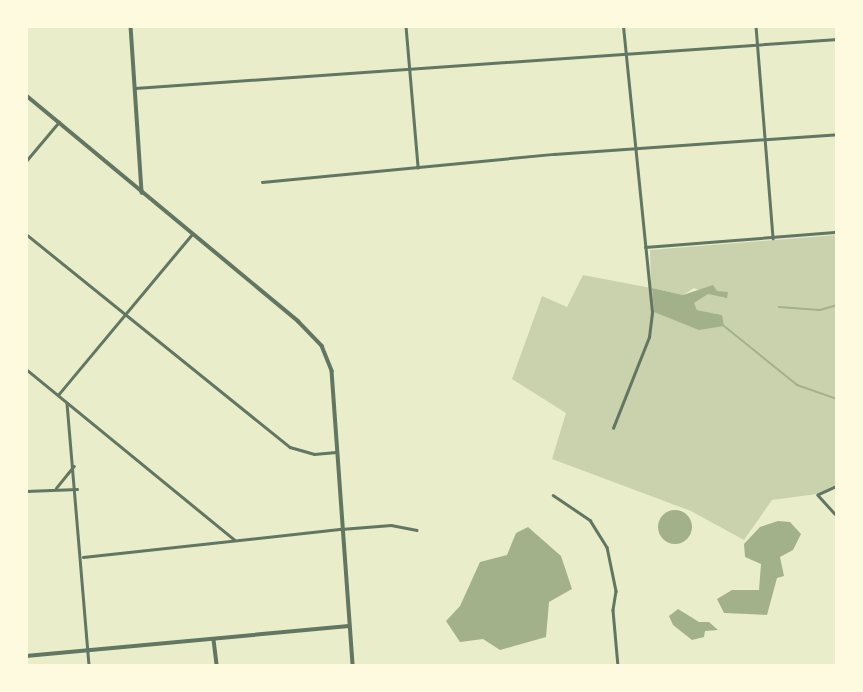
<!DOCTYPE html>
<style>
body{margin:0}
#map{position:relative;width:863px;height:692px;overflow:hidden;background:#e9edc9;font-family:"Fira Sans Condensed",sans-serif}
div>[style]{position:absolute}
.green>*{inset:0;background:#cad2ad}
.water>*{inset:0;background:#a3b18a}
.round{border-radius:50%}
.stream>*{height:2px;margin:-1px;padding:0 1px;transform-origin:1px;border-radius:1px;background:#a3b18a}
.minor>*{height:2.5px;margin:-1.25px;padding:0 1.25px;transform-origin:1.25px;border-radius:1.25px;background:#617663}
.tertiary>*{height:3.5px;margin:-1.75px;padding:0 1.75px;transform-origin:1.75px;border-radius:1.75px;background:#617663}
span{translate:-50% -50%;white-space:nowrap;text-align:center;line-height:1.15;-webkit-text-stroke:5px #fefae0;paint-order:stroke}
.frame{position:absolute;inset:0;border:28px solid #fefae0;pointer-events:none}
</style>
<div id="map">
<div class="green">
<i style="clip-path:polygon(evenodd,837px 235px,837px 484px,817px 494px,772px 500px,744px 540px,691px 511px,552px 459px,566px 413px,512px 379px,542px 296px,567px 307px,583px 275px,651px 288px,650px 250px,837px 235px,652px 288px,683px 295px,694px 288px,708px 294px,693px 302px,697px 310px,722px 315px,654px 312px,652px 288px)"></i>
</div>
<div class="water">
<i style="clip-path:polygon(713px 285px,717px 291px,728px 292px,727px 298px,708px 294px,694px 303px,697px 310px,722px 315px,724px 326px,699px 330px,654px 312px,652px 288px,683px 295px)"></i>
<i class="round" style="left:658px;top:510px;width:34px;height:34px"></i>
<i style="clip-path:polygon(778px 521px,790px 522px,801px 534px,793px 550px,780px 557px,784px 576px,777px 578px,767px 615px,724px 613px,717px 599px,732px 590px,759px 590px,761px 564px,745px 557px,744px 544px,760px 527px)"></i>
<i style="clip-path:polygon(528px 527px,561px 556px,572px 589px,549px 602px,546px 637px,500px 650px,483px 639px,460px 642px,446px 621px,460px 606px,480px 562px,507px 555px,516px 533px)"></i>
<i style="clip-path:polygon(678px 609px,699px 622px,709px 622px,718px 630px,705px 631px,704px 637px,692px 640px,673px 625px,669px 616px)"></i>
</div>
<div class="stream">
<i style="left:779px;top:307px;width:41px;rotate:4.2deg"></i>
<i style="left:820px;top:310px;width:18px;rotate:-16deg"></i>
<i style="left:724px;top:326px;width:94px;rotate:38.9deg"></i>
<i style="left:797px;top:385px;width:42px;rotate:19.3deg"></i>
</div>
<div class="minor">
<i style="left:406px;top:26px;width:142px;rotate:85.1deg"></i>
<i style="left:756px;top:26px;width:213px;rotate:85.4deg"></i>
<i style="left:135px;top:88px;width:704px;rotate:-3.99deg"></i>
<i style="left:26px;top:161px;width:51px;rotate:-49.8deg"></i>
<i style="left:262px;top:182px;width:293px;rotate:-5.5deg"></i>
<i style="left:554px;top:154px;width:284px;rotate:-4deg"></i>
<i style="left:26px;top:234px;width:339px;rotate:38.9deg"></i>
<i style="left:290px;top:447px;width:25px;rotate:16deg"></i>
<i style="left:314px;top:454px;width:22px;rotate:-5deg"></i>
<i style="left:645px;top:247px;width:193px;rotate:-4.5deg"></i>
<i style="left:26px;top:369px;width:269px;rotate:39.3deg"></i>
<i style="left:58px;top:395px;width:209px;rotate:-50.2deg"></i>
<i style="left:67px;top:403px;width:264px;rotate:85.2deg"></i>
<i style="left:613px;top:428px;width:98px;rotate:-68.4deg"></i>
<i style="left:649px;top:337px;width:25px;rotate:-83deg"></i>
<i style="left:652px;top:312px;width:287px;rotate:-95.8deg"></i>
<i style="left:837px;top:486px;width:21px;rotate:155deg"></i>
<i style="left:818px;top:495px;width:28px;rotate:48deg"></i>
<i style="left:56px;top:488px;width:28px;rotate:-51deg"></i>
<i style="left:26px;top:491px;width:51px;rotate:-2.2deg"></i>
<i style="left:553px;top:495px;width:45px;rotate:34deg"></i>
<i style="left:590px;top:520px;width:32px;rotate:58deg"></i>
<i style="left:607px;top:547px;width:45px;rotate:78.4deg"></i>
<i style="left:616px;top:591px;width:19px;rotate:99deg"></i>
<i style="left:613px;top:610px;width:56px;rotate:84.9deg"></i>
<i style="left:83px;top:557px;width:260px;rotate:-6.2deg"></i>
<i style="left:341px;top:529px;width:50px;rotate:-4.6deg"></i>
<i style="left:391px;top:525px;width:26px;rotate:11deg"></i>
</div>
<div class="tertiary">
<i style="left:131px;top:26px;width:167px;rotate:86.2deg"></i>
<i style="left:26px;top:95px;width:354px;rotate:39.7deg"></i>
<i style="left:298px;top:321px;width:35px;rotate:46deg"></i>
<i style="left:322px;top:346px;width:27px;rotate:68deg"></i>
<i style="left:332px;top:371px;width:296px;rotate:85.9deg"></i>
<i style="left:214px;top:640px;width:26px;rotate:83deg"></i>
<i style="left:26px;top:656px;width:324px;rotate:-5.3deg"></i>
</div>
<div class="frame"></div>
</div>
